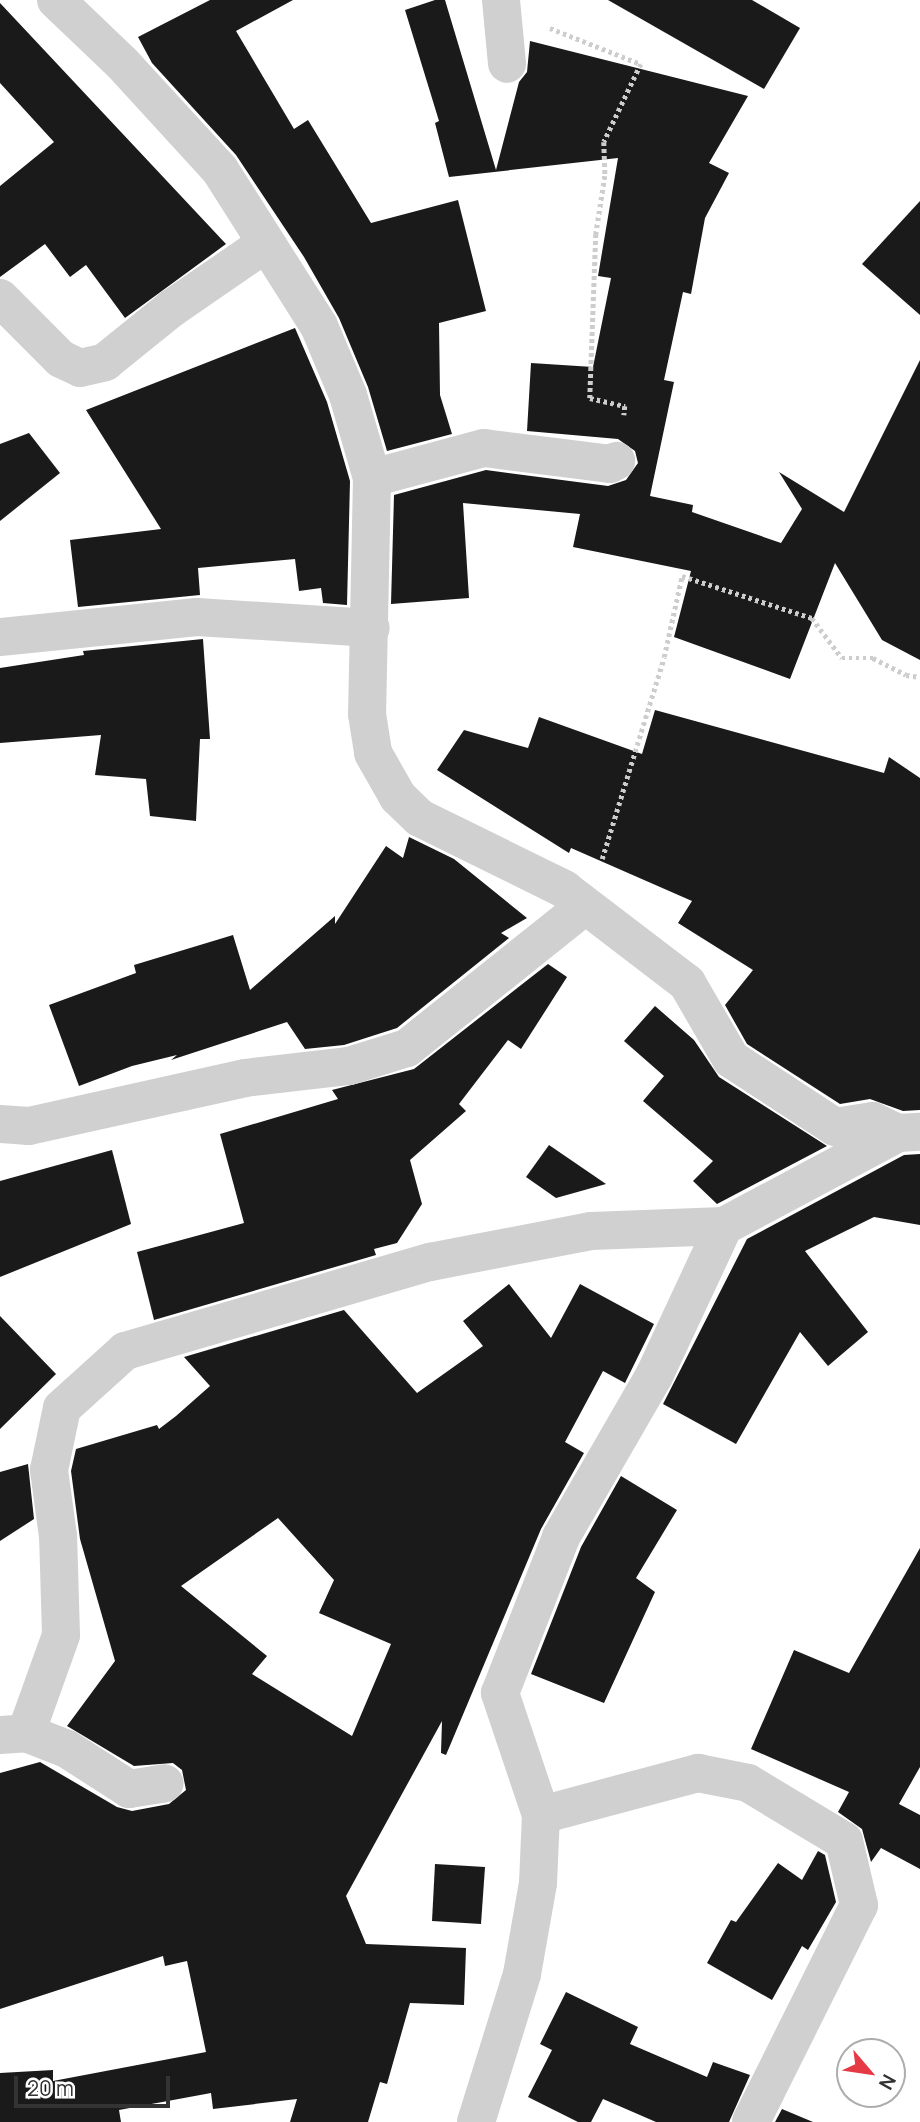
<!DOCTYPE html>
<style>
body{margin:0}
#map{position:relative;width:920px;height:2122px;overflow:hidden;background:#fff;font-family:Manrope,sans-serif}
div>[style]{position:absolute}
.building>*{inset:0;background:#1a1a1a}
.path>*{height:4.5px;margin-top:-2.25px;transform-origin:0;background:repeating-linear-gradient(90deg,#cdcdcd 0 3.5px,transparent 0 7px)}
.minor>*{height:38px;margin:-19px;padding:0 19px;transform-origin:19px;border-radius:19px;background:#d0d0d0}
span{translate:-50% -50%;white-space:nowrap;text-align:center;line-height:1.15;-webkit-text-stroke:7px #fff;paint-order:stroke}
.north{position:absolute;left:836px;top:2038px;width:70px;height:70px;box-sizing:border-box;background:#fff;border:2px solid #adadad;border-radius:50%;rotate:119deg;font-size:19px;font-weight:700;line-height:28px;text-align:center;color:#333}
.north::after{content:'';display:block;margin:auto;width:24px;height:32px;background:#e63946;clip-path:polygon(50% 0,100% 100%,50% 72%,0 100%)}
.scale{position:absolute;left:14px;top:2076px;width:156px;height:32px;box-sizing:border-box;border:4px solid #333;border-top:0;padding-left:9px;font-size:21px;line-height:24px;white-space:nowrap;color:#333;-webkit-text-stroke:5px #fff;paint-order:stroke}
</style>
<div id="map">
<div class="building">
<i style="clip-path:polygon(210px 0,293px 0,236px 31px,294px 129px,308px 120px,371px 223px,458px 200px,486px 311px,439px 323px,440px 395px,452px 434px,387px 451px,368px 387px,339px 318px,304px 257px,236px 155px,152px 63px,138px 37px)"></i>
<i style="clip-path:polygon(435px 0,445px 0,496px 170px,519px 82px,527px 72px,530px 41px,748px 96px,709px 163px,729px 173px,705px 218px,691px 294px,683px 292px,664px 380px,674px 382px,650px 496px,693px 505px,692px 512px,781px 543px,802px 509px,779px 472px,844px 512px,920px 360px,920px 660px,882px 640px,835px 563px,790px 679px,674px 637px,691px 571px,573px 547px,580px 514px,463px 503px,469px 598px,391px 604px,394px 495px,486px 470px,608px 486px,626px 480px,638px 463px,635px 451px,618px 439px,527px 431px,531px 363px,593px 367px,611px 278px,598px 276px,618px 158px,449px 177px,435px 123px,439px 121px,405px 10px)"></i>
<i style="clip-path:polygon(608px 0,752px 0,800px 28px,764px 89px)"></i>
<i style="clip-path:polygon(0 3px,226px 244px,125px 318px,86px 265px,70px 277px,45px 244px,0 277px,0 186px,54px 142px,0 83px)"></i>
<i style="clip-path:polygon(920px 201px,920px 315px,862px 264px)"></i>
<i style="clip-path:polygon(295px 328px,327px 402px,350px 481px,347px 605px,323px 603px,321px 588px,299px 591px,295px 559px,198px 568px,200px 595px,78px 607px,70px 540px,161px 529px,86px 410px)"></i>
<i style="clip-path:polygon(29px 433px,60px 473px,0 521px,0 444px)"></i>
<i style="clip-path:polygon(203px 639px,210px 739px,200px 739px,196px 821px,150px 816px,146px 779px,95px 775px,101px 735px,0 743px,0 668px,84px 655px,83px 651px)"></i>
<i style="clip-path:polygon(655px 710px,884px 773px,889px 757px,920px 778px,920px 1110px,903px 1111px,870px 1099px,840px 1104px,747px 1044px,725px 1005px,753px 970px,678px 923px,692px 901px,571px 848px,569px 853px,437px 770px,464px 730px,528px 748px,539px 717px,642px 754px)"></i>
<i style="clip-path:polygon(409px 837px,454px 859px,527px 918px,501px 933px,509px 938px,397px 1028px,344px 1045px,305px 1049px,287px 1022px,171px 1060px,177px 1055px,132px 1066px,79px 1086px,49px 1005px,136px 973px,134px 965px,233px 935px,250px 990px,335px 916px,335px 924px,386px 846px,403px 858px)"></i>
<i style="clip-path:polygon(548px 964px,567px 977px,521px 1049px,508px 1040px,459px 1104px,466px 1111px,410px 1160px,422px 1204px,397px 1243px,374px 1249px,376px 1255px,154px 1320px,137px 1252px,244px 1223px,220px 1134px,338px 1099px,332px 1090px,414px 1069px)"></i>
<i style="clip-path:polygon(655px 1006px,694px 1040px,719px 1077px,827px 1146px,717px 1204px,693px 1181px,713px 1161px,643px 1101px,664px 1076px,624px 1041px)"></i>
<i style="clip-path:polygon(549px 1145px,606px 1184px,556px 1198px,526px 1177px)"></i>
<i style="clip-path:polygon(112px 1150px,131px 1224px,0 1277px,0 1181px)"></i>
<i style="clip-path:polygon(920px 1154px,920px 1225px,874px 1217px,805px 1251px,868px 1332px,828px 1366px,800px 1332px,736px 1444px,663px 1404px,747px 1239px,904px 1155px)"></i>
<i style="clip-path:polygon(evenodd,509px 1284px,551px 1338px,580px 1284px,654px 1324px,625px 1383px,603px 1371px,565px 1442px,584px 1453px,541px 1529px,446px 1755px,441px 1753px,442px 1721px,346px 1896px,366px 1944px,466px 1948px,464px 2005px,410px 2003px,387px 2084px,380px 2082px,368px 2122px,290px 2122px,297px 2099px,213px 2109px,211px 2093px,119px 2110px,121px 2122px,0 2122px,0 2073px,53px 2070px,53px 2081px,206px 2052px,187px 1961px,165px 1966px,163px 1956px,0 2009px,0 1773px,40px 1762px,117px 1807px,132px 1811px,169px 1804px,186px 1790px,182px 1770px,173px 1763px,134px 1766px,67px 1726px,115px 1661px,80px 1539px,71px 1471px,76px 1449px,157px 1425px,159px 1429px,176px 1416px,210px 1386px,184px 1357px,344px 1310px,417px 1393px,483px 1346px,463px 1321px,509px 1284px,278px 1518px,334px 1580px,319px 1613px,391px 1644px,352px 1736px,252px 1674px,267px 1656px,181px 1586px,278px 1518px)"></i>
<i style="clip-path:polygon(0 1316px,56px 1374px,0 1429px)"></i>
<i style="clip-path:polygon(28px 1464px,34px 1519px,0 1541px,0 1472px)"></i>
<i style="clip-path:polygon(621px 1476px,677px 1510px,636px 1578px,655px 1592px,604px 1703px,531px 1674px,581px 1547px)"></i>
<i style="clip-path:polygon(920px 1548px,920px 1767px,899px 1804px,920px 1815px,920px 1869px,881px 1848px,871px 1862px,862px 1829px,838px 1812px,849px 1792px,751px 1749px,794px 1650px,849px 1673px)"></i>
<i style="clip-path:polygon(818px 1851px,825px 1855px,836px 1902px,808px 1950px,802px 1946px,772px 2000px,707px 1963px,731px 1920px,736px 1922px,778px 1863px,802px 1880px)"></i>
<i style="clip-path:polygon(435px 1864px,485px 1867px,481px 1924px,432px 1921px)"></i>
<i style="clip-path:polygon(566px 1992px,638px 2027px,630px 2044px,707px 2077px,713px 2062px,750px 2075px,729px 2122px,656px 2122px,603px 2099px,591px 2122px,578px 2122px,528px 2097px,552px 2050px,540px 2044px)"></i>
<i style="clip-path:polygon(782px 2109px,813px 2122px,775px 2122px)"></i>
</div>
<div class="path">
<i style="left:550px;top:28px;width:98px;rotate:21.6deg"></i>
<i style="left:641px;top:64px;width:86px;rotate:115.4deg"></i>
<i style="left:604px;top:142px;width:34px;rotate:88deg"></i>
<i style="left:605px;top:176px;width:59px;rotate:98.8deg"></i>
<i style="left:596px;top:234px;width:164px;rotate:92.1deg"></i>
<i style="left:590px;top:398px;width:36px;rotate:13deg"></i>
<i style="left:625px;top:406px;width:9px;rotate:96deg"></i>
<i style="left:602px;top:859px;width:211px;rotate:-72.9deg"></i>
<i style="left:664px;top:657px;width:83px;rotate:-77.5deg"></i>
<i style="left:682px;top:576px;width:137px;rotate:17.9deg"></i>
<i style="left:812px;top:618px;width:50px;rotate:53.1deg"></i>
<i style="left:842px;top:658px;width:31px"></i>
<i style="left:873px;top:658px;width:37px;rotate:27deg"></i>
<i style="left:906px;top:675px;width:14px;rotate:8deg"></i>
</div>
<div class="minor">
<i style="left:56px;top:0;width:91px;rotate:43.7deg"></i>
<i style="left:122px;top:63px;width:145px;rotate:47.5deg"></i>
<i style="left:220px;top:170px;width:185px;rotate:57.6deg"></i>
<i style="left:319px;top:326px;width:75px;rotate:67.2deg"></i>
<i style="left:348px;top:395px;width:86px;rotate:73.9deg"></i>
<i style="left:372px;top:478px;width:236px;rotate:91.2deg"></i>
<i style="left:367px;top:714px;width:39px;rotate:81deg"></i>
<i style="left:373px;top:753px;width:51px;rotate:60.4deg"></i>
<i style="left:398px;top:797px;width:30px;rotate:44deg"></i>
<i style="left:420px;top:818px;width:161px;rotate:26.2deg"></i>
<i style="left:564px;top:889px;width:155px;rotate:37.4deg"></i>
<i style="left:687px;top:983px;width:88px;rotate:59.9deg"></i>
<i style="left:731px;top:1059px;width:124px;rotate:33.2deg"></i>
<i style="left:835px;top:1127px;width:38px;rotate:-9deg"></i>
<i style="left:873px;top:1121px;width:28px;rotate:26deg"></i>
<i style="left:898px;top:1133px;width:22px;rotate:-3deg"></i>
<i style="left:501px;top:0;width:64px;rotate:84.6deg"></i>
<i style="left:0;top:298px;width:86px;rotate:45deg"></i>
<i style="left:61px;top:359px;width:21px;rotate:25deg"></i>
<i style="left:80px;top:368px;width:26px;rotate:-13deg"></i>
<i style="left:105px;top:362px;width:86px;rotate:-38.9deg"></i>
<i style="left:172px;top:308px;width:113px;rotate:-34.5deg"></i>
<i style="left:372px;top:478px;width:116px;rotate:-15deg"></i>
<i style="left:484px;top:448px;width:127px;rotate:7.2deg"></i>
<i style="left:610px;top:464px;width:7px;rotate:-27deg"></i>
<i style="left:0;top:637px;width:198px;rotate:-5.8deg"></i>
<i style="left:197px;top:617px;width:174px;rotate:3.6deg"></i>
<i style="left:0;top:1124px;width:29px;rotate:4deg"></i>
<i style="left:29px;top:1126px;width:221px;rotate:-12.5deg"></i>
<i style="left:245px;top:1078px;width:105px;rotate:-6.6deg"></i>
<i style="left:349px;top:1066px;width:61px;rotate:-17.2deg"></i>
<i style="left:407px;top:1048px;width:228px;rotate:-38.6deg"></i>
<i style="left:26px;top:1733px;width:44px;rotate:21.3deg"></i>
<i style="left:67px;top:1749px;width:74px;rotate:32.8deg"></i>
<i style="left:129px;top:1789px;width:36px;rotate:-9deg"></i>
<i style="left:0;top:1735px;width:26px;rotate:-4deg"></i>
<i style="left:26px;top:1733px;width:104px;rotate:-70.3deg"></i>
<i style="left:61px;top:1635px;width:99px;rotate:-91.7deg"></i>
<i style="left:58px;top:1536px;width:67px;rotate:-97.8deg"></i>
<i style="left:49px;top:1470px;width:63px;rotate:-78.2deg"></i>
<i style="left:62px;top:1408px;width:85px;rotate:-42.1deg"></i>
<i style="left:125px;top:1351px;width:318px;rotate:-16.3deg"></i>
<i style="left:430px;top:1262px;width:164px;rotate:-10.9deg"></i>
<i style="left:591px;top:1231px;width:133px;rotate:-2.2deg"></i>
<i style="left:724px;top:1226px;width:197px;rotate:-28.1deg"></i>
<i style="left:541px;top:1815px;width:163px;rotate:-15deg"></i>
<i style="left:698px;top:1773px;width:51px;rotate:11.3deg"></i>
<i style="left:748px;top:1783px;width:112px;rotate:31.1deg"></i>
<i style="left:844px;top:1841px;width:66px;rotate:76.8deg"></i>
<i style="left:859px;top:1905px;width:242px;rotate:116.5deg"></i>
<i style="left:476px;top:2122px;width:155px;rotate:-72.7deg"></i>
<i style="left:522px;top:1974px;width:92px;rotate:-80deg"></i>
<i style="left:538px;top:1883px;width:68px;rotate:-87.5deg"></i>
<i style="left:541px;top:1815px;width:129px;rotate:-108.6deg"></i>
<i style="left:500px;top:1693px;width:168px;rotate:-68.6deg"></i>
<i style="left:561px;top:1537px;width:186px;rotate:-60deg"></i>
<i style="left:654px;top:1376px;width:166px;rotate:-65deg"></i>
</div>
<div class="north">N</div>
<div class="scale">20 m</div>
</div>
